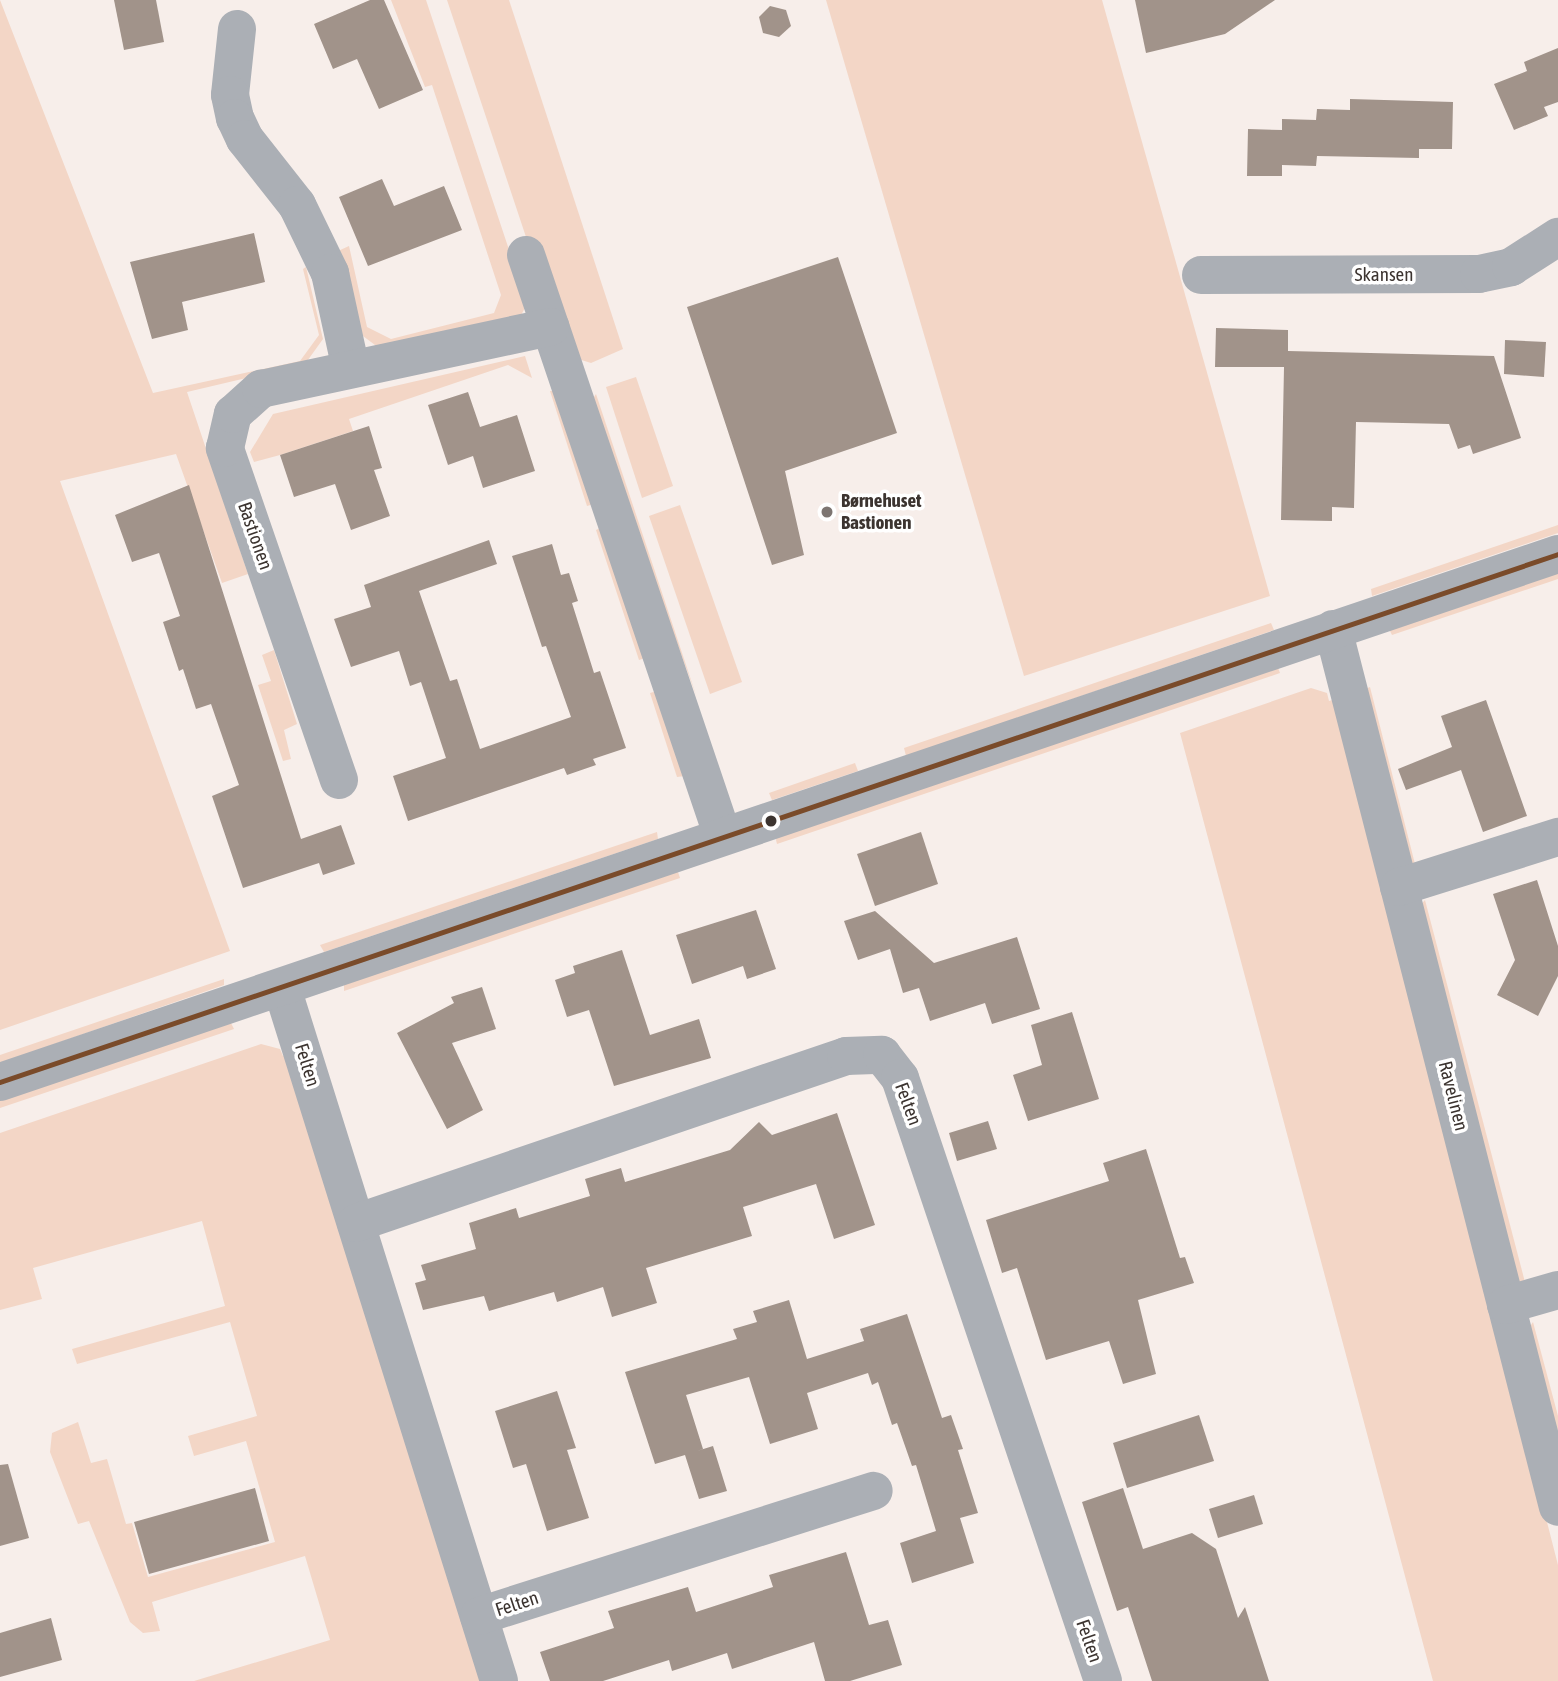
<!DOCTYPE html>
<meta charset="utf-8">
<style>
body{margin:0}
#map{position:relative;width:1558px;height:1681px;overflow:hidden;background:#f7eeea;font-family:"Asap Condensed",sans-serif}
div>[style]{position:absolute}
.green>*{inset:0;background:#f3d6c6}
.building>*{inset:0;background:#a1938a}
.minor>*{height:38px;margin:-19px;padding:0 19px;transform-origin:19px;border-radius:19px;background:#abafb5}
.tertiary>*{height:38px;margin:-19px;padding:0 19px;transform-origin:19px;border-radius:19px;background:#abafb5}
.bus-1>*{height:5px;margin:-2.5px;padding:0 2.5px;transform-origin:2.5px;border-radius:2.5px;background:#7a4b2a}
.dots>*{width:19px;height:19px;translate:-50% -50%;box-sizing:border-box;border:4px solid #fff;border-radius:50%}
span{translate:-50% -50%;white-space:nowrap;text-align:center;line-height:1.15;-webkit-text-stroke:7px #fff;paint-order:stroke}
.street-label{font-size:19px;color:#3c3430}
.poi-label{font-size:19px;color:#3c3430;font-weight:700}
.left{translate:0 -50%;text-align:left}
</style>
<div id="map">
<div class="green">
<i style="clip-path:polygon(0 0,153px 393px,300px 361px,319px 335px,303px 269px,306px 267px,323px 339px,305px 364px,187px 392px,248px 574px,222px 583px,176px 454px,60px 481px,230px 951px,0 1030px)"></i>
<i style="clip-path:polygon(391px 0,426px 0,527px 304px,520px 317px,379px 348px,359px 333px,338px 251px,349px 246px,367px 327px,391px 339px,494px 313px,501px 295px,432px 85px,425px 87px)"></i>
<i style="clip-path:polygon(447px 0,509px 0,623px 349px,591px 363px,575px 358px,530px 249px)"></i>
<i style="clip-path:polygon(826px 0,1102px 0,1270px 596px,1024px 676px)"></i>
<i style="clip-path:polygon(525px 356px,532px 378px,508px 365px,349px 419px,353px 431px,280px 455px,254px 462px,250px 452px,273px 414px)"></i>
<i style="clip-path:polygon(636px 377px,673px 486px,642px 498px,606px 387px)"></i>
<i style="clip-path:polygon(550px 391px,555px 391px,594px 504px,587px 506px)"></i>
<i style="clip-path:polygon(596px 394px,697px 698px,590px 403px)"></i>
<i style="clip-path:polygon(680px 505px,742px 682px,710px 694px,649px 516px)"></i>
<i style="clip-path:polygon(1558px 525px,1558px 533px,1372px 596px,1371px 589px)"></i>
<i style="clip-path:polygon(600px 528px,645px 658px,639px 660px,596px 530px)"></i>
<i style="clip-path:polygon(1558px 570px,1558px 579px,1392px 635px,1389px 629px)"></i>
<i style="clip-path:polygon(1271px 623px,1274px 630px,906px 756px,904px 748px)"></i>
<i style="clip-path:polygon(274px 650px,297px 724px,284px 730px,291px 759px,283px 761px,258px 685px,271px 681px,262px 655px)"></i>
<i style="clip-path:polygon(1277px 665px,1280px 673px,777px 844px,776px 840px,777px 836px)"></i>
<i style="clip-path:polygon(1370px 687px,1415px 864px,1407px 866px,1363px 690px)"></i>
<i style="clip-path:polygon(1311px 688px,1327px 693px,1329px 701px,1336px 699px,1558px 1565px,1558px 1681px,1433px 1681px,1180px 733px)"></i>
<i style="clip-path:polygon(657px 691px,685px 776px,677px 777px,650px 693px)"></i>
<i style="clip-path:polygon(855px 763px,858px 771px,772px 800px,769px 793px)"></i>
<i style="clip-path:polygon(657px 832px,658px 839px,324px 952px,320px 945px)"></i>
<i style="clip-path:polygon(677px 869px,680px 878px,344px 991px,344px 984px)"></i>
<i style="clip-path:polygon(1425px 900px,1526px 1286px,1512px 1277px,1418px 908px)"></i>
<i style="clip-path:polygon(224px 979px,224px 985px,0 1063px,0 1055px)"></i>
<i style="clip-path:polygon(230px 1021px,234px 1029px,0 1108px,0 1099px)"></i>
<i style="clip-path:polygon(261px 1044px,280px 1049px,283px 1056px,289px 1054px,485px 1681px,194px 1681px,330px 1640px,305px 1556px,152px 1602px,160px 1631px,143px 1633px,130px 1622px,89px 1521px,78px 1524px,50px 1452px,52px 1433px,78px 1422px,91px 1463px,107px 1459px,126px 1524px,132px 1523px,148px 1577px,275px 1542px,246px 1441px,194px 1456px,188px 1436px,257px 1416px,230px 1322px,77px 1364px,72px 1349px,225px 1306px,202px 1221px,33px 1268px,42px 1299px,0 1310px,0 1133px)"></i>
<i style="clip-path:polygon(1533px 1322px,1558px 1416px,1558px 1455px,1527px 1331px)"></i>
</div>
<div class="building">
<i style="clip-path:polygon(114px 0,156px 0,164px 42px,124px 50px)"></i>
<i style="clip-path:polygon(370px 0,384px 0,423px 90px,379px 109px,357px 59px,333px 69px,314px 24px)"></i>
<i style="clip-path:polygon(1135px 0,1275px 0,1225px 34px,1146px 53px)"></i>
<i style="clip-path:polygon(770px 6px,786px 10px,791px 26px,779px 37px,763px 33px,759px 17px)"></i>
<i style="clip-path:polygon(1558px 48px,1558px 102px,1544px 107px,1548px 116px,1514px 130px,1494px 84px,1527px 71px,1524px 62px)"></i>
<i style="clip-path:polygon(1350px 99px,1453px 102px,1452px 149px,1419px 149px,1419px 158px,1317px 156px,1316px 166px,1282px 165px,1282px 176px,1247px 176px,1248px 129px,1282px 130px,1282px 119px,1316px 120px,1317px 109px,1350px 110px)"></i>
<i style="clip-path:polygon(382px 179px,394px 206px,444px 186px,462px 230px,368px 266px,339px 197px)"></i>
<i style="clip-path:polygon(254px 233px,265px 282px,182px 302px,188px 330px,152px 339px,130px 262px)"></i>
<i style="clip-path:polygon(838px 257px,897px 433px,785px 471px,804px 555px,772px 565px,687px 307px)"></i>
<i style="clip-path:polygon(1216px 328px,1288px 330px,1288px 351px,1494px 356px,1521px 438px,1473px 454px,1470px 445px,1458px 449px,1449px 424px,1356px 422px,1354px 508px,1332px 507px,1332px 521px,1281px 520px,1284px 367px,1215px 367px)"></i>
<i style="clip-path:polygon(1505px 340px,1546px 342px,1544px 377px,1504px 374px)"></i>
<i style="clip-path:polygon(468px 392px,480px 427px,517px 415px,535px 471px,483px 488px,473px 456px,448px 465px,428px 405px)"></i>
<i style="clip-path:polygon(369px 426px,382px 468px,374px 470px,390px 516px,351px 530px,335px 484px,294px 497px,280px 455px)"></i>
<i style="clip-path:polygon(189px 485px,301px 839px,341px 825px,355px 864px,323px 875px,319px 863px,243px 888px,212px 796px,239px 785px,211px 704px,196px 709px,183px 669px,179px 671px,163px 622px,180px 616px,159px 553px,132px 562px,115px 515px)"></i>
<i style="clip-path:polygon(489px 540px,497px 564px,419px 591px,450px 681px,457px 679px,480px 749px,571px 717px,546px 646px,542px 647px,512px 556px,552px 544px,561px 575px,569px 573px,578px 601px,572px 603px,594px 673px,600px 671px,626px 748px,593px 759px,596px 765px,567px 775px,564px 768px,408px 821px,393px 776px,446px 758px,421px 682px,410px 686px,399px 651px,351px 667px,334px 619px,371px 607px,364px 585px)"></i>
<i style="clip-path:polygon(1486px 700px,1527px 816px,1483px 832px,1461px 770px,1406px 790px,1398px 769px,1452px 747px,1441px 716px)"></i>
<i style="clip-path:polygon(921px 832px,938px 884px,875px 906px,857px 854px)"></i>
<i style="clip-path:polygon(1537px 880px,1558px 946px,1558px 976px,1538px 1016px,1497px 995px,1515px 960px,1493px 894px)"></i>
<i style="clip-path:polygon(756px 910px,776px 969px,747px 979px,743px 966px,692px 984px,676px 935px)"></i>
<i style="clip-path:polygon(875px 911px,934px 963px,1017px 937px,1040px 1009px,992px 1024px,985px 1003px,930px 1021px,919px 988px,903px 993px,890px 949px,858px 960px,844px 921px)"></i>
<i style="clip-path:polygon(622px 950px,650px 1035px,699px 1019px,711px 1058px,614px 1086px,589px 1010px,567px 1017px,555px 980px,575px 973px,573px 966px)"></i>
<i style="clip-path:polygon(482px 987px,496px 1029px,452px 1043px,483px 1110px,447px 1129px,397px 1033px,454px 1003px,451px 997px)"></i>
<i style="clip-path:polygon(1072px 1012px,1099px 1099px,1028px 1121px,1013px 1075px,1042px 1065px,1031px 1025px)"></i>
<i style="clip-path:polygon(837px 1113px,875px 1225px,834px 1239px,816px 1184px,743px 1207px,752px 1236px,646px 1268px,657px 1303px,612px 1317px,603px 1287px,557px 1302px,554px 1292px,489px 1311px,484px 1296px,423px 1310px,415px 1283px,426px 1280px,421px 1265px,476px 1249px,469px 1223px,516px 1208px,519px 1218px,590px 1196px,585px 1179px,621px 1168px,625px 1182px,730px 1150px,759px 1122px,772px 1135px)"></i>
<i style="clip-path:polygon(988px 1121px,997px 1149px,957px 1161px,949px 1133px)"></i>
<i style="clip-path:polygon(1146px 1149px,1180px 1258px,1185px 1257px,1194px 1283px,1138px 1300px,1156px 1374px,1123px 1384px,1109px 1341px,1046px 1360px,1017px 1268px,1002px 1273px,986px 1220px,1109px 1181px,1103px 1163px)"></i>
<i style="clip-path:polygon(789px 1300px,807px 1359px,864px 1341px,860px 1329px,907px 1314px,942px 1418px,951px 1415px,963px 1449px,958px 1450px,978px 1513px,960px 1518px,974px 1563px,912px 1583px,900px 1543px,936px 1531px,916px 1465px,912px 1466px,897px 1423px,892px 1425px,878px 1382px,872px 1385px,868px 1373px,807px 1393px,818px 1429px,770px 1444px,749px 1377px,686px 1395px,703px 1449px,697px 1451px,713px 1446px,727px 1491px,699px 1499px,685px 1455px,655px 1464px,625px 1372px,737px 1339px,733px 1329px,757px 1322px,753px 1311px)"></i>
<i style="clip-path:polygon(557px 1391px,576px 1448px,567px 1450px,589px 1518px,547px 1531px,526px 1464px,513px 1468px,495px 1411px)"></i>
<i style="clip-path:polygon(1199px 1415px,1214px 1461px,1127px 1488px,1113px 1443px)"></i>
<i style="clip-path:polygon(8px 1464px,29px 1538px,0 1546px,0 1465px)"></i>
<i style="clip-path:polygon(255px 1488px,269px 1541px,149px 1574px,134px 1522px)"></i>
<i style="clip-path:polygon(1123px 1488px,1143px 1549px,1192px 1533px,1216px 1549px,1238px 1618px,1245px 1607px,1269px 1681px,1152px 1681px,1128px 1607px,1117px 1611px,1082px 1502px)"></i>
<i style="clip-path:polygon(1254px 1495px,1263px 1524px,1218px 1538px,1209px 1509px)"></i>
<i style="clip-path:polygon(846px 1552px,869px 1625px,888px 1620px,902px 1665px,850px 1681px,825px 1681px,814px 1642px,732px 1669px,727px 1653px,672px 1671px,669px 1660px,603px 1681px,550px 1681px,540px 1652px,614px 1628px,608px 1611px,688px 1587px,696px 1612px,773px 1587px,769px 1575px)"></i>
<i style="clip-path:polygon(51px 1618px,62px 1660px,0 1677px,0 1633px)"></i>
</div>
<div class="minor">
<i style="left:237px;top:29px;width:66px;rotate:96.1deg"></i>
<i style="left:230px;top:95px;width:24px;rotate:78deg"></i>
<i style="left:235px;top:118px;width:23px;rotate:65deg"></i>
<i style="left:245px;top:139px;width:84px;rotate:51.8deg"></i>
<i style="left:297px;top:205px;width:76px;rotate:64.1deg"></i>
<i style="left:330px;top:273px;width:98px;rotate:77.7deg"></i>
<i style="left:526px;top:255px;width:611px;rotate:71.3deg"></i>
<i style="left:1201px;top:275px;width:278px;rotate:-0.2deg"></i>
<i style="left:1479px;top:274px;width:33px;rotate:-12deg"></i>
<i style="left:1511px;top:267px;width:56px;rotate:-32.6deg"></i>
<i style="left:1333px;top:629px;width:906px;rotate:75.63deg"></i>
<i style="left:339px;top:780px;width:351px;rotate:-109deg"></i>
<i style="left:225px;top:448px;width:35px;rotate:-77deg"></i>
<i style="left:233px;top:414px;width:38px;rotate:-42deg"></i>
<i style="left:261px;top:389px;width:296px;rotate:-12.1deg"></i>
<i style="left:1399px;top:887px;width:167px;rotate:-17.5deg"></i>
<i style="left:282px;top:988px;width:726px;rotate:72.61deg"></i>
<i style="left:356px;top:1223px;width:518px;rotate:-18.82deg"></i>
<i style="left:846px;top:1056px;width:36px;rotate:-2deg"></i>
<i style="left:882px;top:1055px;width:29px;rotate:52deg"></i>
<i style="left:900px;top:1078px;width:636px;rotate:71.39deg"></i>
<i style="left:1506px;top:1305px;width:54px;rotate:-16.1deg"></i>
<i style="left:479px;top:1616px;width:414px;rotate:-17.6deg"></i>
</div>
<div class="tertiary">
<i style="left:0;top:1082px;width:1645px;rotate:-18.72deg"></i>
</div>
<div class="bus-1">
<i style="left:0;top:1082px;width:1645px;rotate:-18.72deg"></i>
</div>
<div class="dots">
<i style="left:827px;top:512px;background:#7d7571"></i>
<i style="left:771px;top:821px;background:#3c3430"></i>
</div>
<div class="street-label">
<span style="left:1384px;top:275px">Skansen</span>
<span style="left:255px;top:536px;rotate:71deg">Bastionen</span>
<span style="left:307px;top:1065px;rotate:73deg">Felten</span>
<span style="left:1453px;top:1096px;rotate:76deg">Ravelinen</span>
<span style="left:908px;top:1104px;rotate:70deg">Felten</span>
<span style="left:517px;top:1604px;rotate:-18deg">Felten</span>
<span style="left:1089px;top:1641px;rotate:71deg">Felten</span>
</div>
<div class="poi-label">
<span class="left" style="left:841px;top:512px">Børnehuset<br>Bastionen</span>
</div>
</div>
